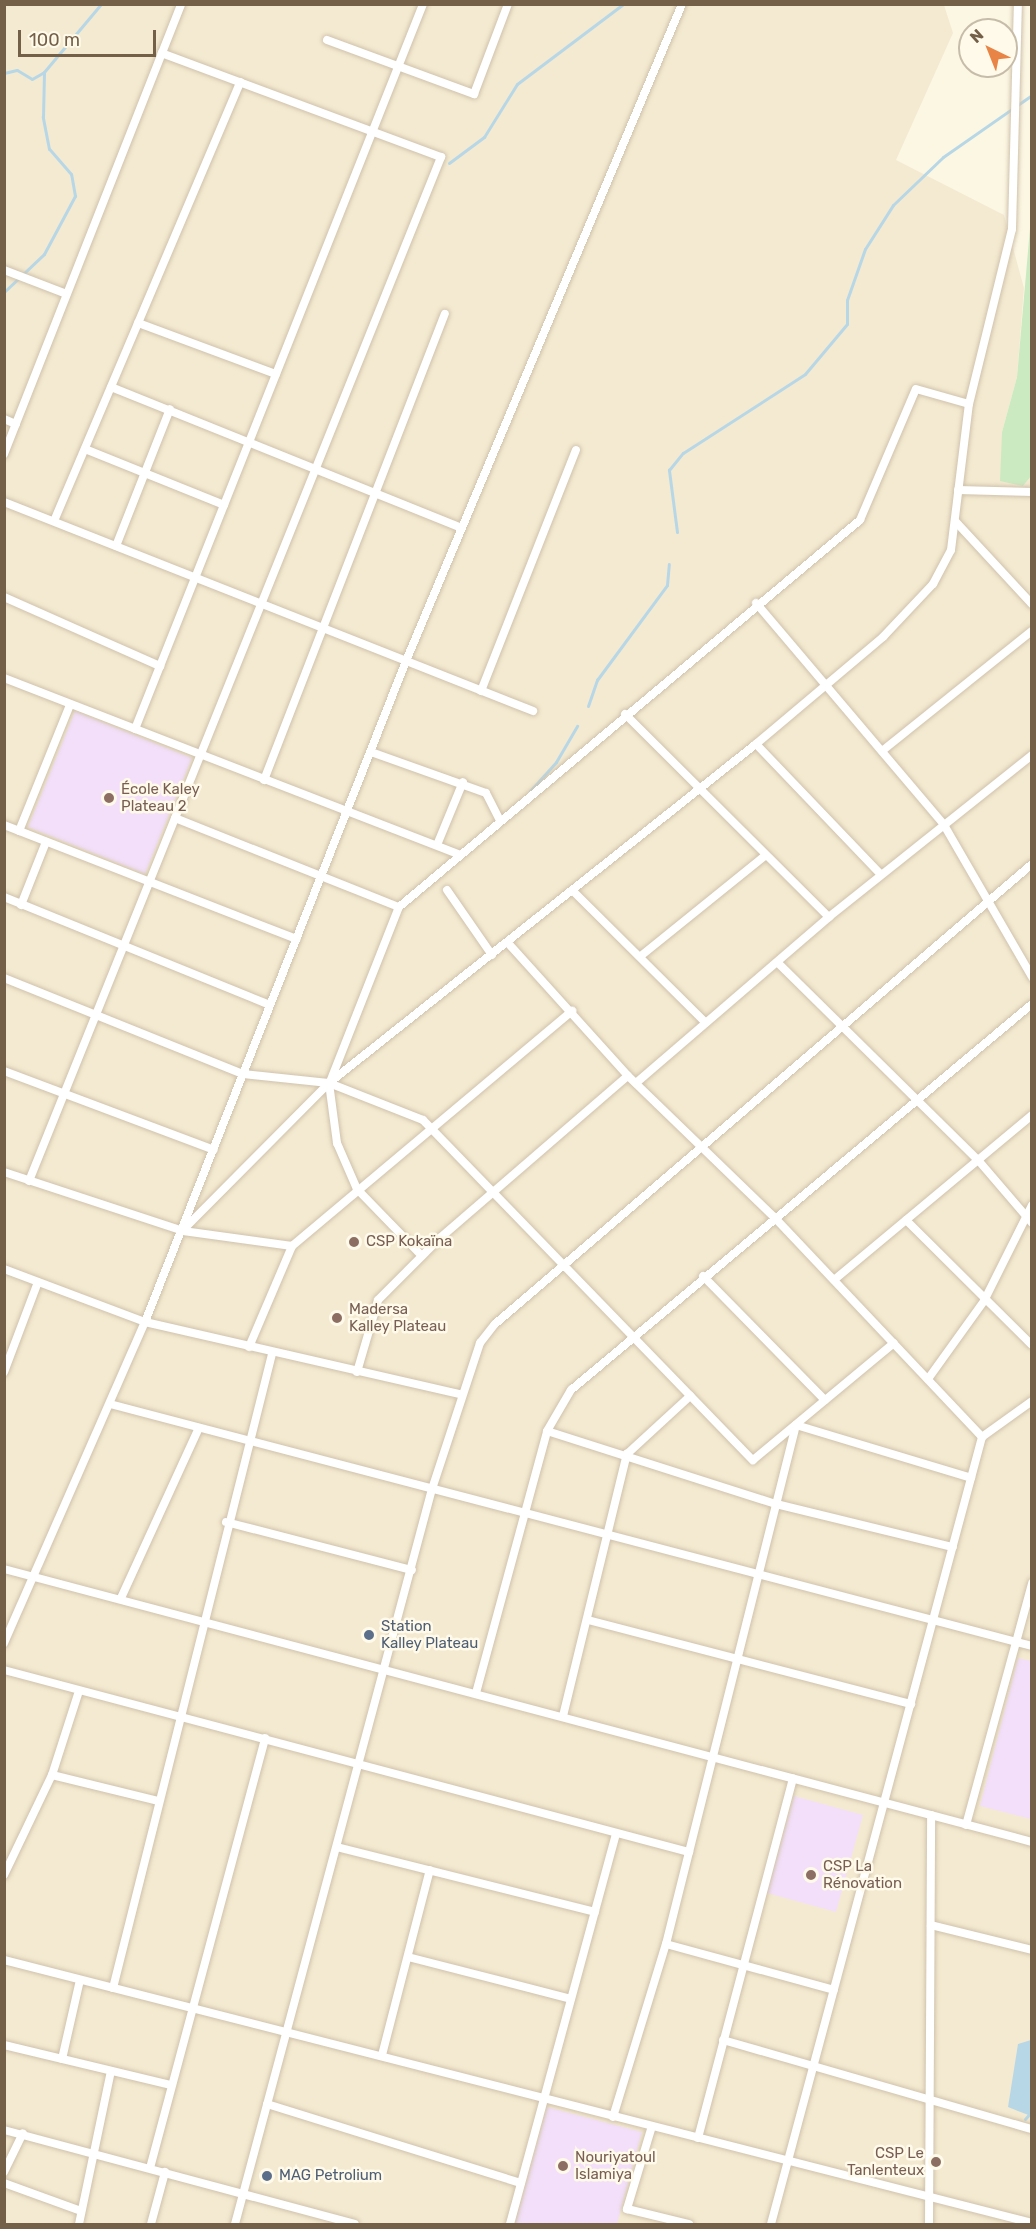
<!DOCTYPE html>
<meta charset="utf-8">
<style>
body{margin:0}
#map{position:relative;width:1036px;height:2229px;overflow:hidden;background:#fcf7e3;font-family:Rubik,sans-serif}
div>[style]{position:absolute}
.residential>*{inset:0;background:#f4ead1}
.education>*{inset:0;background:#f3dff9}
.green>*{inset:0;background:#cbeac1}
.water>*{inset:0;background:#b7d7e6}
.stream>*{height:3px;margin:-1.5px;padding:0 1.5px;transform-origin:1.5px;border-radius:1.5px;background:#b7d7e6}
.roads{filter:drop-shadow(0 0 2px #d0c2ac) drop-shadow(0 0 2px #d0c2ac)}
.minor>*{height:8px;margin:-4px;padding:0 4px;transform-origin:4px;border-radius:4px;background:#fff}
.dots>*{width:16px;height:16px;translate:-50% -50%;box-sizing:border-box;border:3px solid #fffae9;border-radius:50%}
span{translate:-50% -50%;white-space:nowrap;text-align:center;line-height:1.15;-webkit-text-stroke:5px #fffae9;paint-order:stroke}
.education-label{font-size:15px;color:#785e54}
.left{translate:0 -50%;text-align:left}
.right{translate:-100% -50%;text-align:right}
.service-label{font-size:15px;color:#4e5e75}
.frame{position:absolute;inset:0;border:6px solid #745f48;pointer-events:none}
.north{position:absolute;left:958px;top:18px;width:60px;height:60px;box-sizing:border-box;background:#fffae9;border:2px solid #c7bca9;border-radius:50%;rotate:317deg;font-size:16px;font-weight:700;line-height:24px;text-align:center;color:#745f48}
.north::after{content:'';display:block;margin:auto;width:21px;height:27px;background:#e88546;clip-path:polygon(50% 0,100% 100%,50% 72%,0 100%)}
.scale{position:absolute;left:18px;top:30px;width:138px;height:27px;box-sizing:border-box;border:3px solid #745f48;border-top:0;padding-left:8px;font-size:18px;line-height:21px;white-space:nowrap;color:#745f48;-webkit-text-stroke:4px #fffae9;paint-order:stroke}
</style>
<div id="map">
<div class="residential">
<i style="clip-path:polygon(5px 5px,944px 5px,953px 33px,896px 160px,1004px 215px,1024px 288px,1017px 377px,1002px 432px,1023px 486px,1032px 475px,1031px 2224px,5px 2224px)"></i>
</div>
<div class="education">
<i style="clip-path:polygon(75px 711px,192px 758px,145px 874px,28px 827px)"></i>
<i style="clip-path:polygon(1018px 1658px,1031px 1661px,1031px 1819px,980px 1806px)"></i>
<i style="clip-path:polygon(794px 1796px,863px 1815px,836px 1912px,767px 1893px)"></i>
<i style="clip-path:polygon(547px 2107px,642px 2132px,617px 2224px,515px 2224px)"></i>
</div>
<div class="green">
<i style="clip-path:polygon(1031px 217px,1032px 475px,1023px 486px,1000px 481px,1002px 432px,1017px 377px)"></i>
</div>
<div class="water">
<i style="clip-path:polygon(1031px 2040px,1032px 2040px,1031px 2116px,1008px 2107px,1018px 2044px)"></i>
</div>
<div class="stream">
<i style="left:4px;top:73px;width:13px;rotate:-13deg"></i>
<i style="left:17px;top:70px;width:17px;rotate:31deg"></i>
<i style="left:32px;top:79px;width:14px;rotate:-30deg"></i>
<i style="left:44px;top:72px;width:89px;rotate:-50deg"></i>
<i style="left:449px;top:163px;width:44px;rotate:-36.6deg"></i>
<i style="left:484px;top:137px;width:62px;rotate:-58.1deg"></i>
<i style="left:517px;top:84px;width:133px;rotate:-37deg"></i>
<i style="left:4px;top:292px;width:55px;rotate:-43.5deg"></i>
<i style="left:44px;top:254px;width:66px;rotate:-61.9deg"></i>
<i style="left:75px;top:196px;width:22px;rotate:-100deg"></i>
<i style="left:71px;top:174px;width:33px;rotate:-131deg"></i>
<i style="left:49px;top:149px;width:33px;rotate:-101deg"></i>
<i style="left:43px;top:117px;width:45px;rotate:-88.7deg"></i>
<i style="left:677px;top:532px;width:63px;rotate:-97.4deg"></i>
<i style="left:669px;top:470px;width:22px;rotate:-51deg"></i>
<i style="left:683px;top:453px;width:145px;rotate:-32.9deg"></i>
<i style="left:805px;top:374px;width:65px;rotate:-50deg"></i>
<i style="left:847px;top:324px;width:24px;rotate:-90deg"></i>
<i style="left:847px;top:300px;width:54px;rotate:-70.6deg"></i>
<i style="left:865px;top:249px;width:52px;rotate:-57.5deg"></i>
<i style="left:893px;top:205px;width:69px;rotate:-43.8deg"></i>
<i style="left:943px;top:157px;width:108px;rotate:-34.9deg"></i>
<i style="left:588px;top:706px;width:28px;rotate:-71deg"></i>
<i style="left:597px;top:680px;width:118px;rotate:-53.6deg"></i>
<i style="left:667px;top:585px;width:21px;rotate:-85deg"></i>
<i style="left:530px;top:791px;width:39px;rotate:-48deg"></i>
<i style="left:556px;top:762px;width:42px;rotate:-59.7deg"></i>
<i style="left:1025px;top:2119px;width:11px;rotate:-49deg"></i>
</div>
<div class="roads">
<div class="minor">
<i style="left:327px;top:40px;width:157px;rotate:20.2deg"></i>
<i style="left:474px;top:94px;width:96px;rotate:-69.3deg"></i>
<i style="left:4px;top:270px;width:67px;rotate:20.9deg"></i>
<i style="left:138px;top:323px;width:147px;rotate:20.3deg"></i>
<i style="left:111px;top:387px;width:378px;rotate:21.9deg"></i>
<i style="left:4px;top:419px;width:13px;rotate:23deg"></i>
<i style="left:85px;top:449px;width:150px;rotate:21.9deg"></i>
<i style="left:4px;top:454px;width:484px;rotate:-68.5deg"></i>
<i style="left:958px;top:490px;width:74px;rotate:1.5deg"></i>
<i style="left:4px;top:502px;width:569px;rotate:21.56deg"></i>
<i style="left:54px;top:521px;width:477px;rotate:-67deg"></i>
<i style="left:956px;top:522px;width:112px;rotate:47.2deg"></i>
<i style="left:116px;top:546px;width:147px;rotate:-68.5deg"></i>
<i style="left:4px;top:597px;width:171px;rotate:23.9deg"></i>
<i style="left:756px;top:603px;width:291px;rotate:49.7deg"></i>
<i style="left:944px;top:825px;width:176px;rotate:59.9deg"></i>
<i style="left:4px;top:678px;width:489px;rotate:21.2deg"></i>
<i style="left:481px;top:691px;width:259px;rotate:-68.5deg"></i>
<i style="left:625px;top:714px;width:288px;rotate:44.9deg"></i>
<i style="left:135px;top:729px;width:780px;rotate:-68.33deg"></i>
<i style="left:756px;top:744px;width:181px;rotate:46.3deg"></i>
<i style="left:882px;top:751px;width:192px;rotate:-38.7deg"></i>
<i style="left:371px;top:752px;width:122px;rotate:19.6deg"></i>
<i style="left:486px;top:793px;width:30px;rotate:63deg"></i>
<i style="left:264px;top:780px;width:500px;rotate:-68.8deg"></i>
<i style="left:175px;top:818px;width:241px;rotate:21.7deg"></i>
<i style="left:4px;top:825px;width:314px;rotate:21.3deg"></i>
<i style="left:19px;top:831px;width:136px;rotate:-68deg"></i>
<i style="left:437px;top:845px;width:68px;rotate:-67.6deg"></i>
<i style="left:447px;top:890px;width:79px;rotate:55.3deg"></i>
<i style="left:573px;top:891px;width:187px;rotate:44.8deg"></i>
<i style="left:4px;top:897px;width:287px;rotate:22.1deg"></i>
<i style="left:21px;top:905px;width:68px;rotate:-68.4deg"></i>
<i style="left:508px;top:943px;width:179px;rotate:47.9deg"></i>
<i style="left:628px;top:1076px;width:203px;rotate:44deg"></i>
<i style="left:774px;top:1217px;width:303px;rotate:46.6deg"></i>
<i style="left:642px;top:955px;width:159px;rotate:-38.9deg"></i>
<i style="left:779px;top:964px;width:279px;rotate:44.6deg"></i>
<i style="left:978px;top:1160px;width:83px;rotate:49.4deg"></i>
<i style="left:4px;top:978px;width:258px;rotate:21.9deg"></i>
<i style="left:243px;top:1074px;width:86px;rotate:6deg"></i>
<i style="left:329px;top:1083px;width:61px;rotate:82.4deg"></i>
<i style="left:337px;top:1143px;width:50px;rotate:66.5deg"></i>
<i style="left:357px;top:1189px;width:93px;rotate:45.9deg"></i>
<i style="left:4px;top:1071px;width:224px;rotate:20.6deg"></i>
<i style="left:330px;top:1082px;width:188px;rotate:-68.5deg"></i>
<i style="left:399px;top:907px;width:602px;rotate:-40.01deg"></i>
<i style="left:860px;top:520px;width:142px;rotate:-66.9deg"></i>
<i style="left:916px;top:389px;width:55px;rotate:15.8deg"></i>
<i style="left:329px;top:1083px;width:101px;rotate:21.5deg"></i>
<i style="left:423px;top:1120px;width:474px;rotate:45.9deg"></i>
<i style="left:753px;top:1460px;width:183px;rotate:-39.7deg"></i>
<i style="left:636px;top:1083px;width:255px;rotate:-40.7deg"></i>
<i style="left:829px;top:917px;width:260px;rotate:-38.6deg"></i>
<i style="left:4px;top:1172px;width:188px;rotate:18.2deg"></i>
<i style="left:183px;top:1231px;width:110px;rotate:7.8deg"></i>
<i style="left:29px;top:1181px;width:1104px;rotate:-68.08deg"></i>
<i style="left:441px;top:157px;width:298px;rotate:-159.6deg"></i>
<i style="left:906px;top:1220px;width:177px;rotate:44.8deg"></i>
<i style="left:185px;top:1228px;width:204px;rotate:-45.2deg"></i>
<i style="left:329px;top:1083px;width:545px;rotate:-38.45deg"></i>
<i style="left:756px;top:744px;width:166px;rotate:-40.1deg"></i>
<i style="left:883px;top:637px;width:73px;rotate:-46.7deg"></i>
<i style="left:933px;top:584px;width:38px;rotate:-62deg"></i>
<i style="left:951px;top:550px;width:147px;rotate:-83deg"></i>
<i style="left:969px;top:404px;width:180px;rotate:-76.2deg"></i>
<i style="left:1012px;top:229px;width:225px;rotate:-88.5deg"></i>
<i style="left:4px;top:1269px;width:151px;rotate:20.6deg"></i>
<i style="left:145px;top:1322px;width:323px;rotate:12.9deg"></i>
<i style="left:703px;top:1276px;width:174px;rotate:45.5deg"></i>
<i style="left:834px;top:1280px;width:258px;rotate:-39.8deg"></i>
<i style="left:249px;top:1347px;width:110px;rotate:-66.9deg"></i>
<i style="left:292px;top:1246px;width:366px;rotate:-40deg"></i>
<i style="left:4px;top:1372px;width:96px;rotate:-69.3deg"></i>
<i style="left:357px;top:1372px;width:75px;rotate:-73.7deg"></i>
<i style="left:378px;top:1300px;width:88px;rotate:-45deg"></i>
<i style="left:440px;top:1238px;width:248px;rotate:-40.8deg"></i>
<i style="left:928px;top:1379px;width:96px;rotate:-54.3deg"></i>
<i style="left:984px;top:1301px;width:107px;rotate:-63.4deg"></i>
<i style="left:110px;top:1404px;width:953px;rotate:14.71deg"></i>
<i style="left:547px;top:1431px;width:240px;rotate:17.7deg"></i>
<i style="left:776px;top:1504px;width:182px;rotate:13.7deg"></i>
<i style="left:226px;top:1522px;width:192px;rotate:14.5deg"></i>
<i style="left:4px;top:1569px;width:1064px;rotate:14.87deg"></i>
<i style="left:121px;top:1598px;width:187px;rotate:-65.4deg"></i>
<i style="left:588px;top:1620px;width:334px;rotate:14.6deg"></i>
<i style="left:4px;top:1643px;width:351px;rotate:-66.3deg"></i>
<i style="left:145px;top:1322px;width:711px;rotate:-68.45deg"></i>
<i style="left:406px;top:661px;width:713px;rotate:-67.21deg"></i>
<i style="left:4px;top:1670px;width:709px;rotate:14.88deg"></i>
<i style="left:476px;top:1693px;width:271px;rotate:-74.8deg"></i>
<i style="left:547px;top:1431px;width:48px;rotate:-59.7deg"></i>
<i style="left:571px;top:1390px;width:601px;rotate:-39.94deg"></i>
<i style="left:563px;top:1716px;width:270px;rotate:-76.3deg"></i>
<i style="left:627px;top:1454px;width:86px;rotate:-42.6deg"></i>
<i style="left:52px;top:1775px;width:110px;rotate:13.7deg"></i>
<i style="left:966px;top:1825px;width:251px;rotate:-74.7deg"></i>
<i style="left:337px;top:1847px;width:266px;rotate:14.1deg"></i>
<i style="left:4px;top:1875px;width:111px;rotate:-64.4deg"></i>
<i style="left:52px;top:1775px;width:88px;rotate:-72.2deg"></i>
<i style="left:931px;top:1925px;width:104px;rotate:13.9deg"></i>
<i style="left:666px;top:1944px;width:174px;rotate:15.3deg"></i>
<i style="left:408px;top:1957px;width:168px;rotate:14.4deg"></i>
<i style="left:4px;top:1960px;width:1061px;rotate:14.35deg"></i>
<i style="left:113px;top:1988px;width:654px;rotate:-75.92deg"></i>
<i style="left:723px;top:2040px;width:322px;rotate:16.1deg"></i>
<i style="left:4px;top:2045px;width:172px;rotate:13.5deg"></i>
<i style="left:382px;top:2055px;width:191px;rotate:-75.5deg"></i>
<i style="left:62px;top:2059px;width:81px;rotate:-77.2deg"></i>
<i style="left:267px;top:2104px;width:266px;rotate:17.3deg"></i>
<i style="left:613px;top:2117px;width:181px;rotate:-73deg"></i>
<i style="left:666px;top:1944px;width:535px;rotate:-75.94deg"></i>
<i style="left:796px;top:1425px;width:183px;rotate:16.8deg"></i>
<i style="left:652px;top:2126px;width:87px;rotate:106.8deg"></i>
<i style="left:627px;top:2209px;width:64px;rotate:13.6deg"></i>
<i style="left:4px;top:2130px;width:363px;rotate:15deg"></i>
<i style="left:698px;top:2138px;width:372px;rotate:-75.2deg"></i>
<i style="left:150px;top:2168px;width:445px;rotate:-75deg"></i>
<i style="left:4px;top:2172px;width:43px;rotate:-64deg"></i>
<i style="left:4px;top:2183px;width:82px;rotate:20deg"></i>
<i style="left:79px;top:2224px;width:156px;rotate:-78.2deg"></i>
<i style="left:151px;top:2224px;width:54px;rotate:-74.9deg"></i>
<i style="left:235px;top:2224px;width:761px;rotate:-75deg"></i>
<i style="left:432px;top:1489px;width:154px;rotate:-71.8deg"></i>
<i style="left:480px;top:1343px;width:24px;rotate:-52deg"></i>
<i style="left:495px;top:1324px;width:707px;rotate:-40.58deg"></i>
<i style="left:510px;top:2224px;width:404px;rotate:-74.8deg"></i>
<i style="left:771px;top:2224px;width:815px;rotate:-74.99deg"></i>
<i style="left:982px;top:1437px;width:62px;rotate:-35.8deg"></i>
<i style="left:929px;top:2224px;width:409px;rotate:-89.7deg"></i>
</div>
</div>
<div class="dots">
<i style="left:109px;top:798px;background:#8d6e63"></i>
<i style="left:354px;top:1242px;background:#8d6e63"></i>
<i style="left:337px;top:1318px;background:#8d6e63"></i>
<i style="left:369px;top:1635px;background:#5c6f8a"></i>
<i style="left:811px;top:1875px;background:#8d6e63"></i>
<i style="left:936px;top:2162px;background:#8d6e63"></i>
<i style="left:563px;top:2166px;background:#8d6e63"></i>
<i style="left:267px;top:2176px;background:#5c6f8a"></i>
</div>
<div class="education-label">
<span class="left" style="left:121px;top:798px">École Kaley<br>Plateau 2</span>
<span class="left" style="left:366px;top:1242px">CSP Kokaïna</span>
<span class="left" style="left:349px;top:1318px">Madersa<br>Kalley Plateau</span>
<span class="left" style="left:823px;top:1875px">CSP La<br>Rénovation</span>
<span class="right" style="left:924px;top:2162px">CSP Le<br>Tanlenteux</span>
<span class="left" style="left:575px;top:2166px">Nouriyatoul<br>Islamiya</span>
</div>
<div class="service-label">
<span class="left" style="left:381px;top:1635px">Station<br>Kalley Plateau</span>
<span class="left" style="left:279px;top:2176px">MAG Petrolium</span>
</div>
<div class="frame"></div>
<div class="north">N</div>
<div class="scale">100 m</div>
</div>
